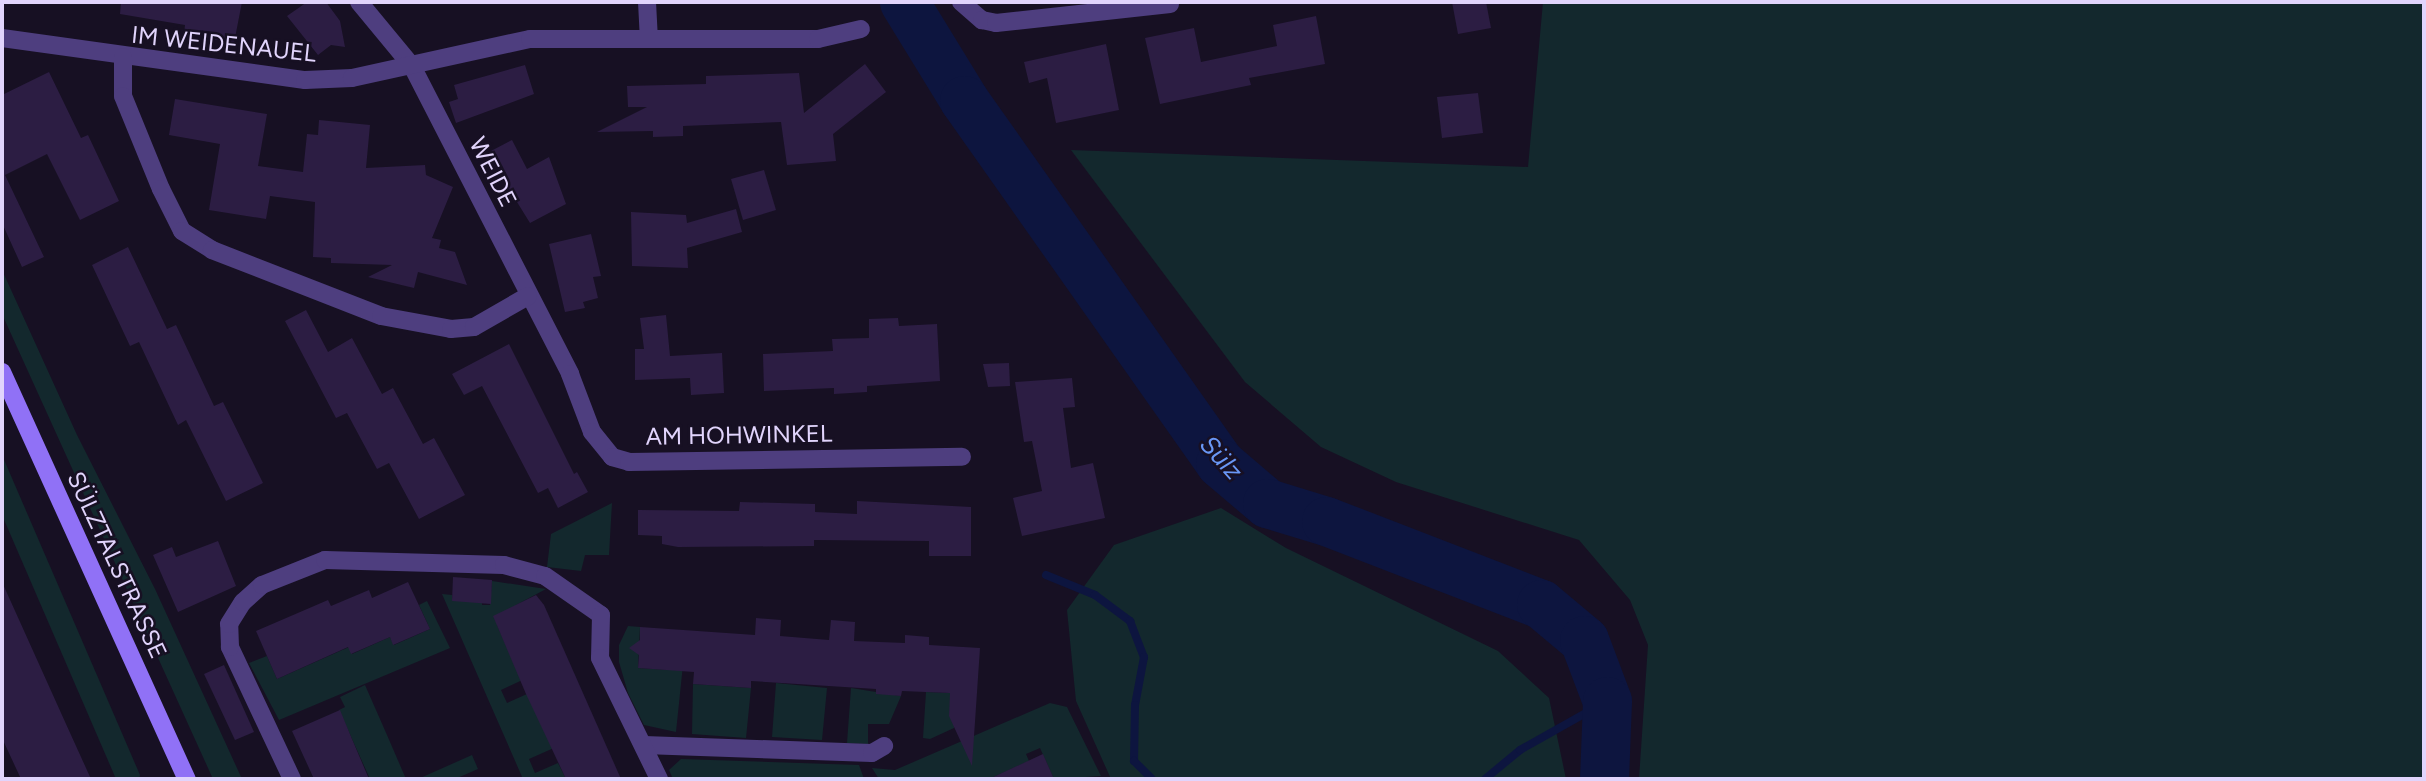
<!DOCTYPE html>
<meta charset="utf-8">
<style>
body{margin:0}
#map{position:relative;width:2426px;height:781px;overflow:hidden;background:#171023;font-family:Figtree,sans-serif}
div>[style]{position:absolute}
.green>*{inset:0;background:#13282d}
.stream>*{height:8px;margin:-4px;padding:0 4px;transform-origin:4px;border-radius:4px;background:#0d153f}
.river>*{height:49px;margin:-24.5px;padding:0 24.5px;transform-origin:24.5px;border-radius:24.5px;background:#0d153f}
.building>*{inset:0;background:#2c1d43}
.minor>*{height:18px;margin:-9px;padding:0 9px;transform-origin:9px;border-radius:9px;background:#4e3e7f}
.secondary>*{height:18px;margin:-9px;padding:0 9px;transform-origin:9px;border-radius:9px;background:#9071f6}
span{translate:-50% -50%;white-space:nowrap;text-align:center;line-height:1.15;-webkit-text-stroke:5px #171023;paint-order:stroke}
.street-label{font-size:24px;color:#e1d4fc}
.water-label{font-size:26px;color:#6997f6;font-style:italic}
.frame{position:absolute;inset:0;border:4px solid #e1d4fc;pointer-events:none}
</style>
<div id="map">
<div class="green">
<i style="clip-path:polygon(1543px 2px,2424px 2px,2424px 779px,1639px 779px,1648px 645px,1630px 600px,1579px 540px,1396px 482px,1321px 447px,1245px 382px,1071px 150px,1528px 167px)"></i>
<i style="clip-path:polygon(2px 270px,77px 435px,155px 589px,242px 779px,213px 779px,2px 314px)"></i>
<i style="clip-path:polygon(2px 455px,140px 775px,139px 779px,116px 779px,2px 515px)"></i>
<i style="clip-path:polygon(612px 503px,609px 555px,585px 555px,581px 571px,547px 567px,551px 534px)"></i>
<i style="clip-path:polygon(1221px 508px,1286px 548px,1498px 651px,1549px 698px,1566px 779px,1111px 779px,1076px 701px,1067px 610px,1114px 545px)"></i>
<i style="clip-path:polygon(492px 581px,546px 589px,516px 605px,520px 616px,497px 625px,514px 664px,533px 675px,501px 690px,507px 703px,527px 694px,565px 743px,529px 759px,535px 773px,558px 763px,566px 779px,523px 779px,442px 594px,452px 595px,452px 601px,482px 600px,482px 605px,490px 605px)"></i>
<i style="clip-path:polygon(427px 601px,450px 648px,279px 720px,249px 663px,267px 656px,277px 679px,349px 647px,352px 654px,390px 637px,394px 645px,430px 629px,419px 605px)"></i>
<i style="clip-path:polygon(628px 626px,640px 627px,638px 668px,670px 670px,684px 655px,676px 732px,644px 725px,628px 693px,619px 662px,619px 645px)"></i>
<i style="clip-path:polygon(776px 683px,827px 688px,822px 740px,772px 737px)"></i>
<i style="clip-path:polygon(693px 684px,751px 688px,746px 738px,692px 734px)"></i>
<i style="clip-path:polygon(365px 685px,387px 735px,406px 779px,370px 779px,339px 710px,345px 707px,340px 697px)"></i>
<i style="clip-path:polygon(851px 688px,901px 696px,889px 724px,868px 724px,868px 744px,847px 743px)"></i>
<i style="clip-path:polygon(926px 692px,950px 693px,955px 704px,954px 728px,930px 739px,923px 738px)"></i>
<i style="clip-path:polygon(1050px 703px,1067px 707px,1101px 776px,1054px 779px,1040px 748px,1026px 754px,1029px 761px,989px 779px,879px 779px,872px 768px,895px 770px)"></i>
<i style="clip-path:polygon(472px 755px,478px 769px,455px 779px,418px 779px)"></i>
<i style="clip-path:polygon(681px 759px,859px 765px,864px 779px,673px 779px,669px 770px)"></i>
</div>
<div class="stream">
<i style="left:1046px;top:575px;width:53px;rotate:22.2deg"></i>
<i style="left:1095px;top:595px;width:44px;rotate:36.6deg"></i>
<i style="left:1130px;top:621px;width:39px;rotate:69deg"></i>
<i style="left:1144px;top:657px;width:49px;rotate:100.6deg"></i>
<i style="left:1135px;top:705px;width:56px;rotate:91deg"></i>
<i style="left:1134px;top:761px;width:25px;rotate:45deg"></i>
<i style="left:1485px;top:779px;width:45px;rotate:-39.6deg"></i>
<i style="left:1520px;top:750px;width:100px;rotate:-29.4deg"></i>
</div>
<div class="river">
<i style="left:904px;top:2px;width:115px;rotate:58.5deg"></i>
<i style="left:964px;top:100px;width:444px;rotate:54.8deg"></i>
<i style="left:1220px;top:463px;width:62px;rotate:40.4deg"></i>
<i style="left:1267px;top:503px;width:62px;rotate:17deg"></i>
<i style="left:1326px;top:521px;width:230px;rotate:21.1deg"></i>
<i style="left:1541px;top:604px;width:56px;rotate:39.9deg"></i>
<i style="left:1584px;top:640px;width:65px;rotate:69.3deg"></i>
<i style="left:1607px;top:701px;width:78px;rotate:92.2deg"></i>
</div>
<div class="building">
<i style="clip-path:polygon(121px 2px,242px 2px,234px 43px,184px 34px,185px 25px,120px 14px)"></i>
<i style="clip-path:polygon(307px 2px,326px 2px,340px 21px,345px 47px,331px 45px,318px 55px,287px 16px)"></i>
<i style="clip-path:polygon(1452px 2px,1486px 2px,1491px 28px,1458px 34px)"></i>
<i style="clip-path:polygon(1316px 16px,1325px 64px,1249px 78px,1251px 85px,1160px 104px,1145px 38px,1194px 28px,1201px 62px,1277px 46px,1273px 25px)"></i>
<i style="clip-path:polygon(1106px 44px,1119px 110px,1056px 123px,1047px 78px,1029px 83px,1024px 62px)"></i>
<i style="clip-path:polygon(865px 64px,886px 92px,833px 134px,836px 161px,787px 165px,781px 122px,683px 126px,683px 136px,653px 137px,653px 131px,597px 132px,647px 107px,628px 107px,627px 86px,706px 84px,706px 76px,799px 73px,804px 113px)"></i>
<i style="clip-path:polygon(525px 65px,534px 94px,456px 123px,449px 102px,458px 99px,454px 85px)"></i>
<i style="clip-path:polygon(49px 72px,81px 138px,88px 135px,119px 201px,80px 220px,47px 154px,5px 175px,44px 257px,22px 267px,2px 223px,2px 95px)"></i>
<i style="clip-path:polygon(1478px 93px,1483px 133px,1442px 138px,1437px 97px)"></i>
<i style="clip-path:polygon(175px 99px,267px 114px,258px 166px,303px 172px,307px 134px,318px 135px,319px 120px,370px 125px,366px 168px,425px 165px,426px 175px,453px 187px,432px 238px,441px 240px,439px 248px,455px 252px,467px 285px,418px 272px,414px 288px,368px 277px,392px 265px,331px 263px,331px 258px,313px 257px,315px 202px,270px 196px,266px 219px,209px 210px,220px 144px,169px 135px)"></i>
<i style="clip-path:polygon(512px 140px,527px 169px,549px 157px,566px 204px,530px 223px,491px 160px,491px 151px)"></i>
<i style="clip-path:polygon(764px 170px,776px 210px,743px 220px,731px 179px)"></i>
<i style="clip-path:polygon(736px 209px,742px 232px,687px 248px,688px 268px,632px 266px,631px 212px,686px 215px,687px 223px)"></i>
<i style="clip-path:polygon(591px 234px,601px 276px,593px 277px,598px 298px,583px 302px,585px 308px,565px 312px,549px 244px)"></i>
<i style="clip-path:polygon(128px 247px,167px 329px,176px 325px,214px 406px,223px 402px,263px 483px,226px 501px,186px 420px,178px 425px,139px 342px,130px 346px,92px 265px)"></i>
<i style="clip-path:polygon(306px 310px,328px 352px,352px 338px,382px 394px,393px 388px,423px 444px,434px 438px,465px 495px,419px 519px,389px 463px,377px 469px,347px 413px,336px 418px,285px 321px)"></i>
<i style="clip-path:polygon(666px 315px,670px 356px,722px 353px,724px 393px,691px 395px,690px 378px,635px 380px,635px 349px,644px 349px,640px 318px)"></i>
<i style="clip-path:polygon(898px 318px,899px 326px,937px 324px,940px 381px,867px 386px,867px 392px,834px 394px,834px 388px,764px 391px,763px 354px,833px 351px,832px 339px,869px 338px,869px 319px)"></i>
<i style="clip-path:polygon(509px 344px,574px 474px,577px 472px,588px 492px,558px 508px,548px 488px,538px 493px,482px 386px,464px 395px,452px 374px)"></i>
<i style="clip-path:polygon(1009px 363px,1010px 386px,988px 387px,983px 364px)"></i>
<i style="clip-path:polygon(1072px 378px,1075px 407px,1063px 408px,1071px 468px,1093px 463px,1105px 518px,1022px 536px,1013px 498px,1042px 491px,1032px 441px,1024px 442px,1015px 382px)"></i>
<i style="clip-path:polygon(857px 501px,971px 507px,971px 556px,929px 556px,929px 541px,814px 540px,814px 546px,678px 547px,662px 544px,662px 536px,638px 535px,638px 510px,739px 511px,740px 502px,815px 504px,815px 512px,857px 514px)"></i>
<i style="clip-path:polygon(218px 541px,236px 586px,178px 612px,153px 555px,172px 547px,176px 557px)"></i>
<i style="clip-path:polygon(453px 577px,492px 580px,491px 604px,452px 601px)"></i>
<i style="clip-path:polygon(2px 582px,66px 724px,91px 779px,21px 779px,2px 738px)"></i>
<i style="clip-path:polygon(408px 582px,430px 629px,393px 645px,390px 637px,351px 654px,348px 647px,277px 679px,256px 631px,328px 600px,331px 606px,369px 590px,372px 598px)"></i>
<i style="clip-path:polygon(536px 595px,544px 605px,621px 779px,566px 779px,526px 694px,493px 616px)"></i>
<i style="clip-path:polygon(756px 618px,781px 620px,780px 636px,829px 640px,831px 620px,855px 622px,854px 641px,905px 643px,905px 635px,929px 637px,929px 645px,980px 648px,972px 766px,949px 716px,950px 693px,902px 691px,901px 696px,876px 694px,876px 689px,751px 681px,751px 688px,693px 684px,694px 672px,638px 668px,639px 655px,629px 648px,640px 640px,640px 627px,755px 635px)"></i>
<i style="clip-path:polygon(224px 665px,254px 732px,235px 740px,204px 674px)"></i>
<i style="clip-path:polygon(340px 710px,352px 739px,369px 779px,314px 779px,292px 731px)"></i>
<i style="clip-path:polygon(1043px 754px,1054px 779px,989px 779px)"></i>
</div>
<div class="minor">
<i style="left:359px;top:2px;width:83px;rotate:50.4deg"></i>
<i style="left:412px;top:66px;width:346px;rotate:62.8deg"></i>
<i style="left:570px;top:374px;width:62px;rotate:69.2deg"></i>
<i style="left:592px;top:432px;width:32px;rotate:51deg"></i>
<i style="left:612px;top:457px;width:18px;rotate:16deg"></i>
<i style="left:629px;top:462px;width:333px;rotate:-0.9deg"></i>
<i style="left:647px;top:2px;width:35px;rotate:87deg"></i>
<i style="left:961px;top:2px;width:28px;rotate:41deg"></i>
<i style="left:982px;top:20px;width:14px;rotate:12deg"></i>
<i style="left:996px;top:23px;width:175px;rotate:-6.2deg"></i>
<i style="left:2px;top:38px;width:306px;rotate:7.9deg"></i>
<i style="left:305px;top:80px;width:47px;rotate:-2.4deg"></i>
<i style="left:352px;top:78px;width:182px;rotate:-12.4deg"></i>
<i style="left:530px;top:39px;width:288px"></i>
<i style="left:818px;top:39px;width:44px;rotate:-13.1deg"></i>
<i style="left:123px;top:57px;width:39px;rotate:90deg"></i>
<i style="left:123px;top:96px;width:100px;rotate:67.8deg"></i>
<i style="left:161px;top:189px;width:47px;rotate:63.4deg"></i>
<i style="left:182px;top:231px;width:36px;rotate:32deg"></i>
<i style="left:212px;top:250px;width:181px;rotate:21.3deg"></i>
<i style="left:381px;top:316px;width:71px;rotate:10.5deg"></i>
<i style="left:451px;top:329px;width:23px;rotate:-5deg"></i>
<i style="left:474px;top:327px;width:62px;rotate:-29.9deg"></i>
<i style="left:644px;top:745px;width:228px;rotate:2deg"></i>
<i style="left:872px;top:753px;width:14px;rotate:-30deg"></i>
<i style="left:292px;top:779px;width:146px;rotate:-115.2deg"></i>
<i style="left:230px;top:647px;width:23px;rotate:-92deg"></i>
<i style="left:229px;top:624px;width:26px;rotate:-58deg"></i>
<i style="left:243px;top:602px;width:25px;rotate:-42deg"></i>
<i style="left:262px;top:585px;width:68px;rotate:-21.6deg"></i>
<i style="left:325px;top:560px;width:179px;rotate:1.6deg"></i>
<i style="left:504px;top:565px;width:42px;rotate:15deg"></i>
<i style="left:545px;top:576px;width:68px;rotate:34.9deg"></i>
<i style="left:601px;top:615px;width:43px;rotate:91.3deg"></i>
<i style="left:600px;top:658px;width:135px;rotate:64deg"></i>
</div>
<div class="secondary">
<i style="left:2px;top:372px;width:447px;rotate:65.6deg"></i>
</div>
<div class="street-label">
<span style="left:224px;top:44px;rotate:6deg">IM WEIDENAUEL</span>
<span style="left:493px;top:172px;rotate:63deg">WEIDE</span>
<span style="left:739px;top:435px;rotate:-1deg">AM HOHWINKEL</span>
<span style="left:117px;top:565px;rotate:65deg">SÜLZTALSTRASSE</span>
</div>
<div class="water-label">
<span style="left:1221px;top:458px;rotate:48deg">Sülz</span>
</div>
<div class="frame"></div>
</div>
